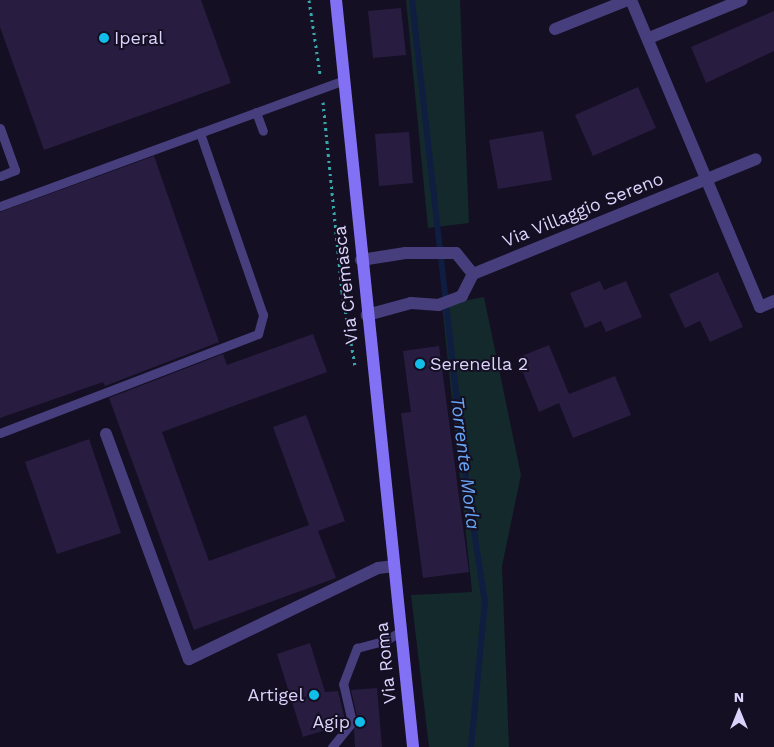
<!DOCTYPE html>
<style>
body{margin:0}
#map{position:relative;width:774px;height:747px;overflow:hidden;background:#140f22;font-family:"Work Sans",sans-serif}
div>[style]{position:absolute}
.green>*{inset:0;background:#13292b}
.stream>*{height:6px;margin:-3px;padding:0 3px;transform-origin:3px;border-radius:3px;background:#0f1d41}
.building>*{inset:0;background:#281d41}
.path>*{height:3px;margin-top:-1.5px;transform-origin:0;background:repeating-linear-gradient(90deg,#37a7ac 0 2.5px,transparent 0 6.5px)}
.lane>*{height:9px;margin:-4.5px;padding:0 4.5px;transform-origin:4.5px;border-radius:4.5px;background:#473e7d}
.street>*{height:12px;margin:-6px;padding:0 6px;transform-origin:6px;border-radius:6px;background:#473e7d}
.secondary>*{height:12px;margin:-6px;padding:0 6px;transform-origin:6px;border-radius:6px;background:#8271f5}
.dots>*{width:14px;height:14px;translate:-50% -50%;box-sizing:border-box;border:2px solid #140f22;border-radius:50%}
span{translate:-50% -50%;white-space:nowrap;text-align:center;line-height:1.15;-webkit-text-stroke:4px #140f22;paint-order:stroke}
.poi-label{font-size:18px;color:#dcd3fc}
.left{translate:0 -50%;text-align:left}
.right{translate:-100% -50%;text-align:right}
.street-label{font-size:18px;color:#dcd3fc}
.water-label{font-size:19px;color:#69a5f4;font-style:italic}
.north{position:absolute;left:714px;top:687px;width:50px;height:50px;-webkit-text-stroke:4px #140f22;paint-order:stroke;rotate:0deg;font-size:14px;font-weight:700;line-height:20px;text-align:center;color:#dcd3fc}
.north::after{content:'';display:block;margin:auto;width:18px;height:22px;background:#dcd3fc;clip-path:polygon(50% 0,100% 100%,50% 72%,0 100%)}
</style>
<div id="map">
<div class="green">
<i style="clip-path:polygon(406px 0,460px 0,469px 223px,428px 228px)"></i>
<i style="clip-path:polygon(484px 297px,521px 475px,502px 566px,509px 747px,429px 747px,411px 595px,472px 592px,442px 305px)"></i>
</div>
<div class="stream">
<i style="left:412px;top:0;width:475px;rotate:83.6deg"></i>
<i style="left:465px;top:472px;width:132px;rotate:81.3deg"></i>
<i style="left:485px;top:602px;width:146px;rotate:95.5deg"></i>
</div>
<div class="building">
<i style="clip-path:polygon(0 0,201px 0,231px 83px,44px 150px,0 27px)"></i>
<i style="clip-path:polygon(401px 8px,406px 55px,373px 58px,368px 11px)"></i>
<i style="clip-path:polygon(774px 11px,774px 51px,706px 83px,691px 47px)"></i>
<i style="clip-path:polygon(638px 87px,656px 128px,593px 156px,575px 115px)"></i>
<i style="clip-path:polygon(543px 131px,552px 180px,498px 189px,489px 140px)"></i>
<i style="clip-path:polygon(409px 132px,413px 183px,379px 186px,375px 134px)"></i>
<i style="clip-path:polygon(154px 156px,219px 342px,105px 386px,103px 382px,0 418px,0 212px)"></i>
<i style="clip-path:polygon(718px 272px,743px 327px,710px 342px,700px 321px,685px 328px,669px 294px)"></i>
<i style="clip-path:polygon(600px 281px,604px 290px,626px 281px,642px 317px,606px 332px,601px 321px,585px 328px,570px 293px)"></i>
<i style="clip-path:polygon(313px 334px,327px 372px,162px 432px,209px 561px,309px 525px,273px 427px,306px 415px,345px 521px,318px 531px,336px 578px,194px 630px,109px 398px,223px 354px,227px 365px)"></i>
<i style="clip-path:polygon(549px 345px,569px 394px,615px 376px,631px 415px,573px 438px,559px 403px,539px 412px,517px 358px)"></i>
<i style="clip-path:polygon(439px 346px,469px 572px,423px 578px,401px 413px,411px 412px,403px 351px)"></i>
<i style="clip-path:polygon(89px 439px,121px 533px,57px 554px,25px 462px)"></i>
<i style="clip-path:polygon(310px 643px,325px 692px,338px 691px,345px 720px,342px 725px,303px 737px,277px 654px)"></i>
<i style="clip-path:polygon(377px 688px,382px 747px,355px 747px,354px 730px,358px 721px,351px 690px)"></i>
</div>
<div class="path">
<i style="left:309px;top:0;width:75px;rotate:81.5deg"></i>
<i style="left:323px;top:102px;width:191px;rotate:84.3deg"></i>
<i style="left:342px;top:292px;width:75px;rotate:80deg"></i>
</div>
<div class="lane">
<i style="left:256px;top:112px;width:20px;rotate:70deg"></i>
<i style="left:0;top:128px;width:45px;rotate:70.3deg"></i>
<i style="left:15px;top:170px;width:16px;rotate:158deg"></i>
<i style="left:0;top:206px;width:366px;rotate:-20.1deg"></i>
<i style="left:0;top:433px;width:276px;rotate:-21deg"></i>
<i style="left:258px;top:334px;width:20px;rotate:-75deg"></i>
<i style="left:263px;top:315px;width:193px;rotate:-109.1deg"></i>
<i style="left:332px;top:747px;width:32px;rotate:-51deg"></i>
<i style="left:352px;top:722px;width:39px;rotate:-103deg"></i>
<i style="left:343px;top:684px;width:39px;rotate:-69deg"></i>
<i style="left:357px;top:648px;width:30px;rotate:-15deg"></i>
<i style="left:386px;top:640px;width:16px;rotate:-30deg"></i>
</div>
<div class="street">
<i style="left:631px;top:0;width:333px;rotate:67.2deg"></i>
<i style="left:760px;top:307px;width:15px;rotate:-23deg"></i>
<i style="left:555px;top:29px;width:79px;rotate:-21.7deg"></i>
<i style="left:649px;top:38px;width:100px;rotate:-22.2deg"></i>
<i style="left:361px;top:260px;width:45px;rotate:-9deg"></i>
<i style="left:405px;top:253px;width:51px"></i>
<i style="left:456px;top:253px;width:27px;rotate:51deg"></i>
<i style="left:473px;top:274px;width:25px;rotate:117deg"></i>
<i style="left:462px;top:296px;width:25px;rotate:159deg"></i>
<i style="left:439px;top:305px;width:28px;rotate:-176deg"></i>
<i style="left:411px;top:303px;width:46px;rotate:164.7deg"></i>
<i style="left:473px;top:274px;width:305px;rotate:-22.1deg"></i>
<i style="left:106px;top:434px;width:240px;rotate:69.8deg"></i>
<i style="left:189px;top:659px;width:210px;rotate:-25.7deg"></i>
<i style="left:378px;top:568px;width:16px;rotate:-7deg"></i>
</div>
<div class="secondary">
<i style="left:336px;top:0;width:751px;rotate:84.11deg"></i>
</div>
<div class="dots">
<i style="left:104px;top:38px;background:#11beea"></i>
<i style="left:420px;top:364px;background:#11beea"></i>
<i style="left:314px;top:695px;background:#11beea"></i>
<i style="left:360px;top:722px;background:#11beea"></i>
</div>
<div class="poi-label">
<span class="left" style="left:114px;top:38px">Iperal</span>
<span class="left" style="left:430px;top:364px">Serenella 2</span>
<span class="right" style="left:304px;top:695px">Artigel</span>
<span class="right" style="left:350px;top:722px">Agip</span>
</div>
<div class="street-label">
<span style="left:583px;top:210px;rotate:-22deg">Via Villaggio Sereno</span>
<span style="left:346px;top:285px;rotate:-96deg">Via Cremasca</span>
<span style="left:386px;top:663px;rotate:-96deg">Via Roma</span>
</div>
<div class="water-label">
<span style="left:465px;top:463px;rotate:83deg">Torrente Morla</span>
</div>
<div class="north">N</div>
</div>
